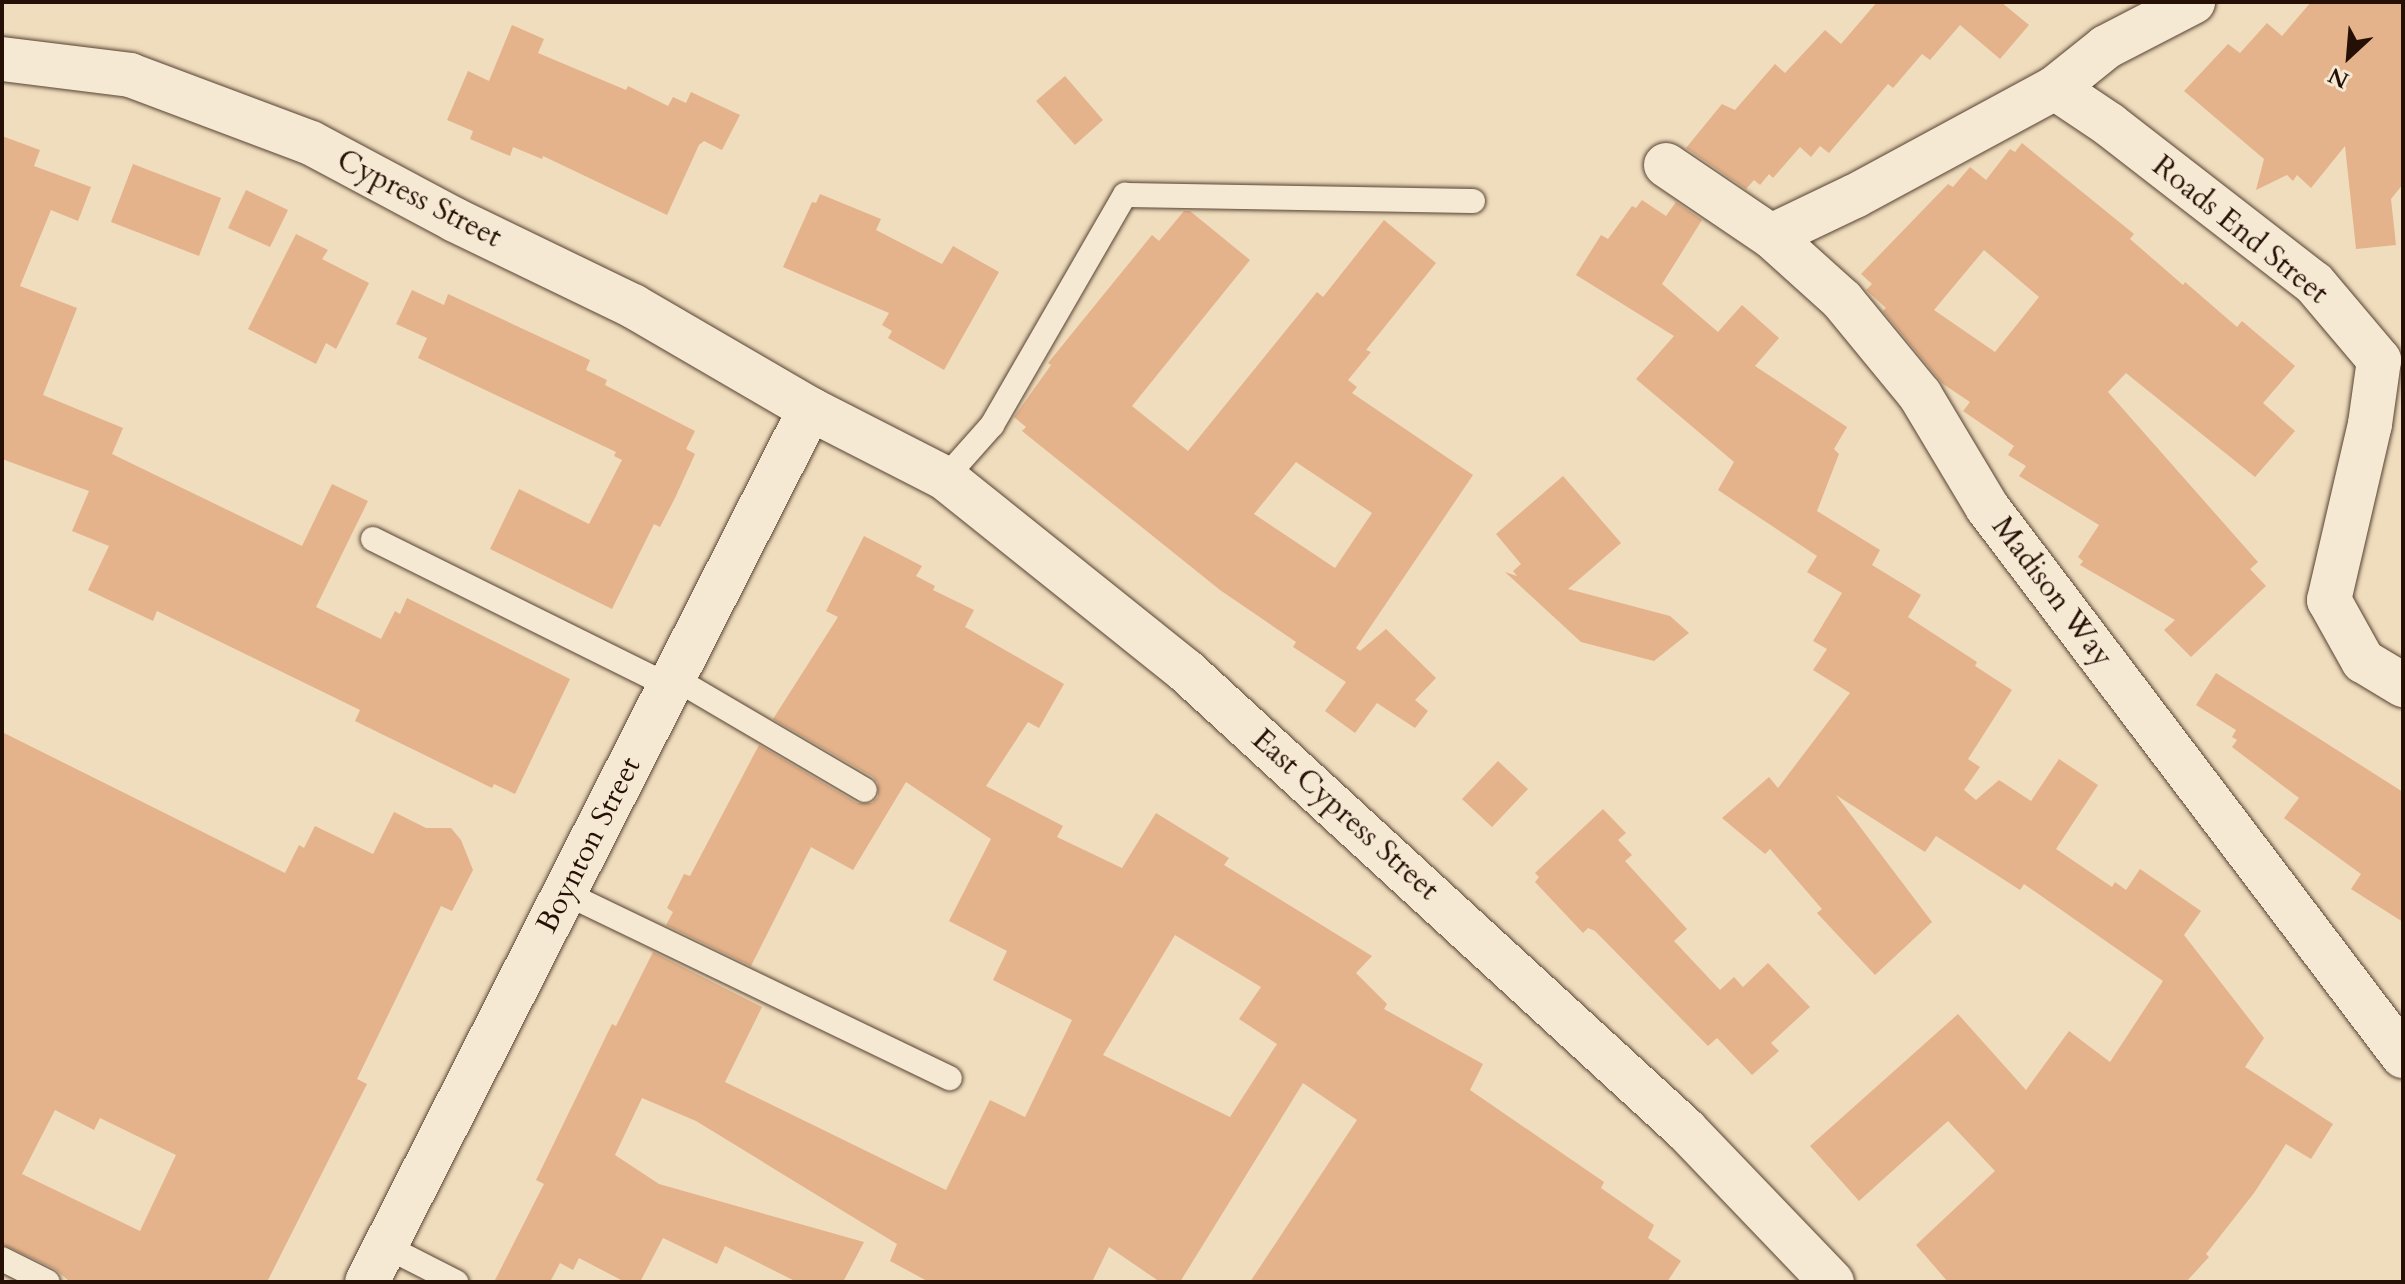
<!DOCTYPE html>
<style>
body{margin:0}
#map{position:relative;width:2405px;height:1284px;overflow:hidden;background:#efddbd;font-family:Cardo,serif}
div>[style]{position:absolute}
.building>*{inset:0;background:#e5b38b}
.roads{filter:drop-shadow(0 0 2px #584233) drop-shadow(0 0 2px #584233)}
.lane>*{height:24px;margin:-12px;padding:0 12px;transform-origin:12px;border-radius:12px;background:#f5e9d4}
.street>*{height:44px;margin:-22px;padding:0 22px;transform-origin:22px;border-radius:22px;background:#f5e9d4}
span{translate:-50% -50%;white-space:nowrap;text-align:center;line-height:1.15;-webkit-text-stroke:7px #f5e9d4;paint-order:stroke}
.street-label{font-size:30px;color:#260f05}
.frame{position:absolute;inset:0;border:4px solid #260f05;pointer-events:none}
.north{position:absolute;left:2309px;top:16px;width:80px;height:80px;-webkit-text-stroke:6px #f5e9d4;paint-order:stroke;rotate:206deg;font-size:22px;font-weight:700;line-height:32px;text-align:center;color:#260f05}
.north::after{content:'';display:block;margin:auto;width:28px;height:36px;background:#260f05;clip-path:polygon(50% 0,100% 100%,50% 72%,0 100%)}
</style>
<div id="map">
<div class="building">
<i style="clip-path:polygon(1877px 2px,2001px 2px,2029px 25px,2000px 59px,1960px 25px,1930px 60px,1922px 54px,1893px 88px,1888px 84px,1829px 153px,1820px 146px,1811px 157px,1800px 147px,1773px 178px,1769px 174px,1760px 185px,1754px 180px,1746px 189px,1686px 148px,1722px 104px,1735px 110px,1775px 64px,1785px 73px,1825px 30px,1841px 44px)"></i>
<i style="clip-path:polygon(2311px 2px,2403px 2px,2403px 184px,2391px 199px,2396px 245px,2356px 249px,2345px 146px,2311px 188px,2297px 175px,2293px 181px,2287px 175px,2256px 190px,2264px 159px,2184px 91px,2228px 44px,2240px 53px,2267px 23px,2282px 36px)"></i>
<i style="clip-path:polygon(512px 25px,544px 39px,538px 53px,626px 90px,628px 86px,668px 106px,673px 97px,686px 103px,691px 92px,740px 115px,722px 150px,704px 141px,699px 145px,667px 215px,543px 156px,542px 159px,513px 147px,510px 156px,470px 139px,473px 131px,447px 120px,468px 71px,489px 81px)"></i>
<i style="clip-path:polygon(1065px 76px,1103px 120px,1075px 145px,1036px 101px)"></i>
<i style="clip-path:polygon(2px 136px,40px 150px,34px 166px,91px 187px,78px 221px,51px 210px,20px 286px,77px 308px,43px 395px,123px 428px,112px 454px,302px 546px,332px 484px,368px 501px,316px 607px,381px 639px,395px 611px,400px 614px,407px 598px,570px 679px,515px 794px,494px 784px,492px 788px,355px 721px,360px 710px,157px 611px,153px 621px,88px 590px,109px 546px,72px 531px,89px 491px,2px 459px)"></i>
<i style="clip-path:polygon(evenodd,2022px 143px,2134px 234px,2130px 239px,2183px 285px,2185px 282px,2237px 327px,2242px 321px,2295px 366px,2263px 403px,2295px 431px,2255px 477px,2126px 373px,2108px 392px,2258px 562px,2250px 569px,2266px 586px,2191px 657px,2164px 630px,2175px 620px,2080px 565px,2083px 561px,2078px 557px,2099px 525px,2019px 476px,2026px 466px,2008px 455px,2014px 446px,1963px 411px,1970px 402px,1943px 384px,1883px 311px,1886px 308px,1866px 290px,1872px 284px,1861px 274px,1948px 184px,1953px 187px,1970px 167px,1986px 180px,2010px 149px,2015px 152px,2022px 143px,1984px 250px,2039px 297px,1995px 352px,1934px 310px,1984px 250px)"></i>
<i style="clip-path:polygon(133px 164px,221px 198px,199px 256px,111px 222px)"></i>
<i style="clip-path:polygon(246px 190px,288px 210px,270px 247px,228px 228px)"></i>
<i style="clip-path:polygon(820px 194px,881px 219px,876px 230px,942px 264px,953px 246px,999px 272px,944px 370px,888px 338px,892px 331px,882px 325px,889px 313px,783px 267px,812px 202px,816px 203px)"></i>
<i style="clip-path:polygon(1642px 200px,1666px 216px,1676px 202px,1702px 220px,1662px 284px,1718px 332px,1742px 305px,1779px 338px,1755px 366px,1847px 427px,1834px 449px,1839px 454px,1817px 511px,1880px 550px,1872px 565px,1921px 595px,1908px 617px,1977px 662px,1975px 666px,2012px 690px,1968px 759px,1980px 767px,1964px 790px,1976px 800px,1999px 780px,2031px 801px,2059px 759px,2098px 785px,2056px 849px,2112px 887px,2115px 882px,2126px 890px,2140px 869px,2201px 911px,2184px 935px,2264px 1038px,2245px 1067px,2333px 1124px,2311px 1159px,2286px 1144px,2254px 1193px,2206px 1254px,2209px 1257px,2186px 1282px,1948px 1282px,1916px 1245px,1995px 1171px,1948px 1121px,1859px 1201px,1810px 1146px,1958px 1014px,2026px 1090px,2069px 1031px,2110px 1062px,2163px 981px,2024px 884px,2020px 890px,1936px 836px,1925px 852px,1836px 795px,1932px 922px,1875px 975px,1817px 913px,1822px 909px,1770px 849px,1765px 854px,1722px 818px,1769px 777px,1778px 788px,1850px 693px,1813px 670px,1827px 649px,1813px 641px,1842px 593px,1807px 572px,1817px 556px,1718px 490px,1734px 462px,1636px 379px,1674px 336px,1576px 275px,1601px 235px,1608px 239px,1632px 206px,1636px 208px)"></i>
<i style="clip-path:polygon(evenodd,1184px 211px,1190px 211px,1250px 260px,1132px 406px,1188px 451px,1317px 292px,1323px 297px,1384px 220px,1436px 263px,1366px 350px,1371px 352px,1348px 380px,1357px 387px,1352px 393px,1473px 475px,1356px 648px,1360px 651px,1386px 629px,1436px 678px,1415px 700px,1428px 711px,1415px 728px,1377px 703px,1355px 733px,1325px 711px,1346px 682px,1293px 647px,1296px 642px,1220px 590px,1022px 431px,1026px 427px,1014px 417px,1051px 365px,1048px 363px,1152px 235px,1159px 241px,1184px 211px,1296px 462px,1372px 513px,1335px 568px,1254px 514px,1296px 462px)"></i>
<i style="clip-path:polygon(296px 234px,328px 250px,322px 259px,369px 283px,336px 349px,326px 343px,316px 364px,248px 329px)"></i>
<i style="clip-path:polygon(412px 290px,444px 305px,448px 294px,590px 360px,586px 370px,607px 380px,605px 385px,695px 431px,686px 449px,695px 454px,675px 498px,660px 527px,654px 524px,612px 609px,490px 549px,519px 489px,589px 524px,622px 460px,614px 456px,616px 452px,418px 358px,427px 338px,396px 324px)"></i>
<i style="clip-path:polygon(1563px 476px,1621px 543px,1568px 589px,1670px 616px,1689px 633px,1654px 661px,1581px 642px,1505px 572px,1517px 576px,1513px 571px,1521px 564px,1496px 534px)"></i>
<i style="clip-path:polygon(evenodd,864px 536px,922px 566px,916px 576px,935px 586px,933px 590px,974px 610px,965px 627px,1064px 684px,1039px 728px,1028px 722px,986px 786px,1063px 826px,1057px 837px,1122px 868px,1156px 813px,1229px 858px,1224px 865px,1372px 956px,1356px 973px,1387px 1004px,1384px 1009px,1483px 1064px,1470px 1090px,1604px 1182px,1601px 1188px,1654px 1225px,1648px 1238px,1681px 1261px,1667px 1282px,1250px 1282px,1357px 1120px,1303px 1083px,1180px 1282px,1160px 1282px,1109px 1247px,1092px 1282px,929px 1282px,890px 1261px,897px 1244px,696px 1121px,642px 1098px,615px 1155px,659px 1184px,864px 1242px,843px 1282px,797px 1282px,725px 1246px,717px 1264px,663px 1238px,640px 1282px,625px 1282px,579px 1258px,573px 1270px,560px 1263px,550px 1282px,494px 1282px,544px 1184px,536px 1180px,612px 1024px,616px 1026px,653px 952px,762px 1007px,725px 1082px,946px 1190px,990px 1100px,1025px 1117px,1072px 1020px,993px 980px,1007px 951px,949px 921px,991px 839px,906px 782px,853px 870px,811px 847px,751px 966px,666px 925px,673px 912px,667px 908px,684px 874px,690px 876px,759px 745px,857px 803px,872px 803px,878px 797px,878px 783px,873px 777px,773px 719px,838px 617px,826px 611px,864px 536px,1175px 935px,1261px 987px,1239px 1019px,1277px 1044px,1230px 1117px,1103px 1055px,1175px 935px)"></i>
<i style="clip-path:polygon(2216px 673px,2403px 792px,2403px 922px,2351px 889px,2361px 874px,2284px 818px,2299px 798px,2232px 747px,2237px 740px,2232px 737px,2236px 730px,2196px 705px)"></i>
<i style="clip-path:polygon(evenodd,2px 732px,285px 873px,299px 845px,304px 848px,315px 826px,373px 854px,394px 812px,426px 828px,451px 828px,461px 840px,473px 870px,452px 911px,441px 906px,357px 1079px,367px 1084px,267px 1282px,70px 1282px,55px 1269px,2px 1244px,2px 732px,55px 1110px,94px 1130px,100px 1118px,176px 1155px,140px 1231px,22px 1174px,55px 1110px)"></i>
<i style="clip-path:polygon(1498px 761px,1528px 789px,1492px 827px,1462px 799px)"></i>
<i style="clip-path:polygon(1603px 809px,1626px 833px,1618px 840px,1632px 855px,1625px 861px,1687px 929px,1674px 941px,1720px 990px,1734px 977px,1743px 987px,1768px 963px,1810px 1007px,1771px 1043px,1779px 1051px,1752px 1075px,1717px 1038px,1708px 1046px,1595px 931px,1588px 928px,1583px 933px,1535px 882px,1539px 877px,1535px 873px)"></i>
</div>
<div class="roads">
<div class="lane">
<i style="left:945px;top:478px;width:71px;rotate:-48.4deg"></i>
<i style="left:992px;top:425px;width:266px;rotate:-60deg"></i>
<i style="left:1125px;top:195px;width:348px;rotate:1deg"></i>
<i style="left:373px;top:539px;width:330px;rotate:26.4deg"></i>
<i style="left:674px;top:678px;width:221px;rotate:30.4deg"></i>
<i style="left:565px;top:893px;width:427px;rotate:25.7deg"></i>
<i style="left:385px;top:1246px;width:80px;rotate:26.9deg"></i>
<i style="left:2px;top:1259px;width:51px;rotate:26.6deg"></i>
</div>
<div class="street">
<i style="left:2px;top:59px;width:129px;rotate:7.1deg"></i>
<i style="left:130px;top:75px;width:193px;rotate:20.6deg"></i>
<i style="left:311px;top:143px;width:163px;rotate:28.1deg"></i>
<i style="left:455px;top:220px;width:198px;rotate:25.8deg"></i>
<i style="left:633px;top:306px;width:205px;rotate:30.2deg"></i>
<i style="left:810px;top:409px;width:152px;rotate:27.1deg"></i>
<i style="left:945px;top:478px;width:309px;rotate:38.7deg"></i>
<i style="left:1186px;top:671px;width:679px;rotate:42.55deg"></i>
<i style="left:1686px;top:1130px;width:211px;rotate:46.2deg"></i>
<i style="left:2055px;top:88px;width:65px;rotate:-38.8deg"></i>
<i style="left:2106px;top:47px;width:98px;rotate:-27.3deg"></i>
<i style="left:1666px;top:165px;width:127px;rotate:34.1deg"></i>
<i style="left:1771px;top:236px;width:96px;rotate:42deg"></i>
<i style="left:1842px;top:300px;width:123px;rotate:50.6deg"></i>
<i style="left:1920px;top:395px;width:131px;rotate:59.1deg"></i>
<i style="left:1987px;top:507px;width:689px;rotate:52.85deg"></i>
<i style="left:1771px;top:236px;width:93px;rotate:-25.5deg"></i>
<i style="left:1855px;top:196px;width:227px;rotate:-28.4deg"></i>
<i style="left:2055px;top:88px;width:66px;rotate:33.9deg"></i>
<i style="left:2110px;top:125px;width:258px;rotate:37.8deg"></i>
<i style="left:2314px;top:283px;width:101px;rotate:49.8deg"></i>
<i style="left:2379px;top:360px;width:65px;rotate:98deg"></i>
<i style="left:2370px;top:424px;width:181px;rotate:103.1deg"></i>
<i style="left:2329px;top:600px;width:70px;rotate:60.9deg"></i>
<i style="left:2363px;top:661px;width:47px;rotate:31deg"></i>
<i style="left:367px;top:1282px;width:979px;rotate:-63.09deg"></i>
</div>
</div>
<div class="street-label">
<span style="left:419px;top:199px;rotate:27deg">Cypress Street</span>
<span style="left:2240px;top:230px;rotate:39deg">Roads End Street</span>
<span style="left:2052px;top:592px;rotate:53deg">Madison Way</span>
<span style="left:1345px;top:815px;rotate:42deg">East Cypress Street</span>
<span style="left:589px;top:845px;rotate:-63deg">Boynton Street</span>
</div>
<div class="frame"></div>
<div class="north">N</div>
</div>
